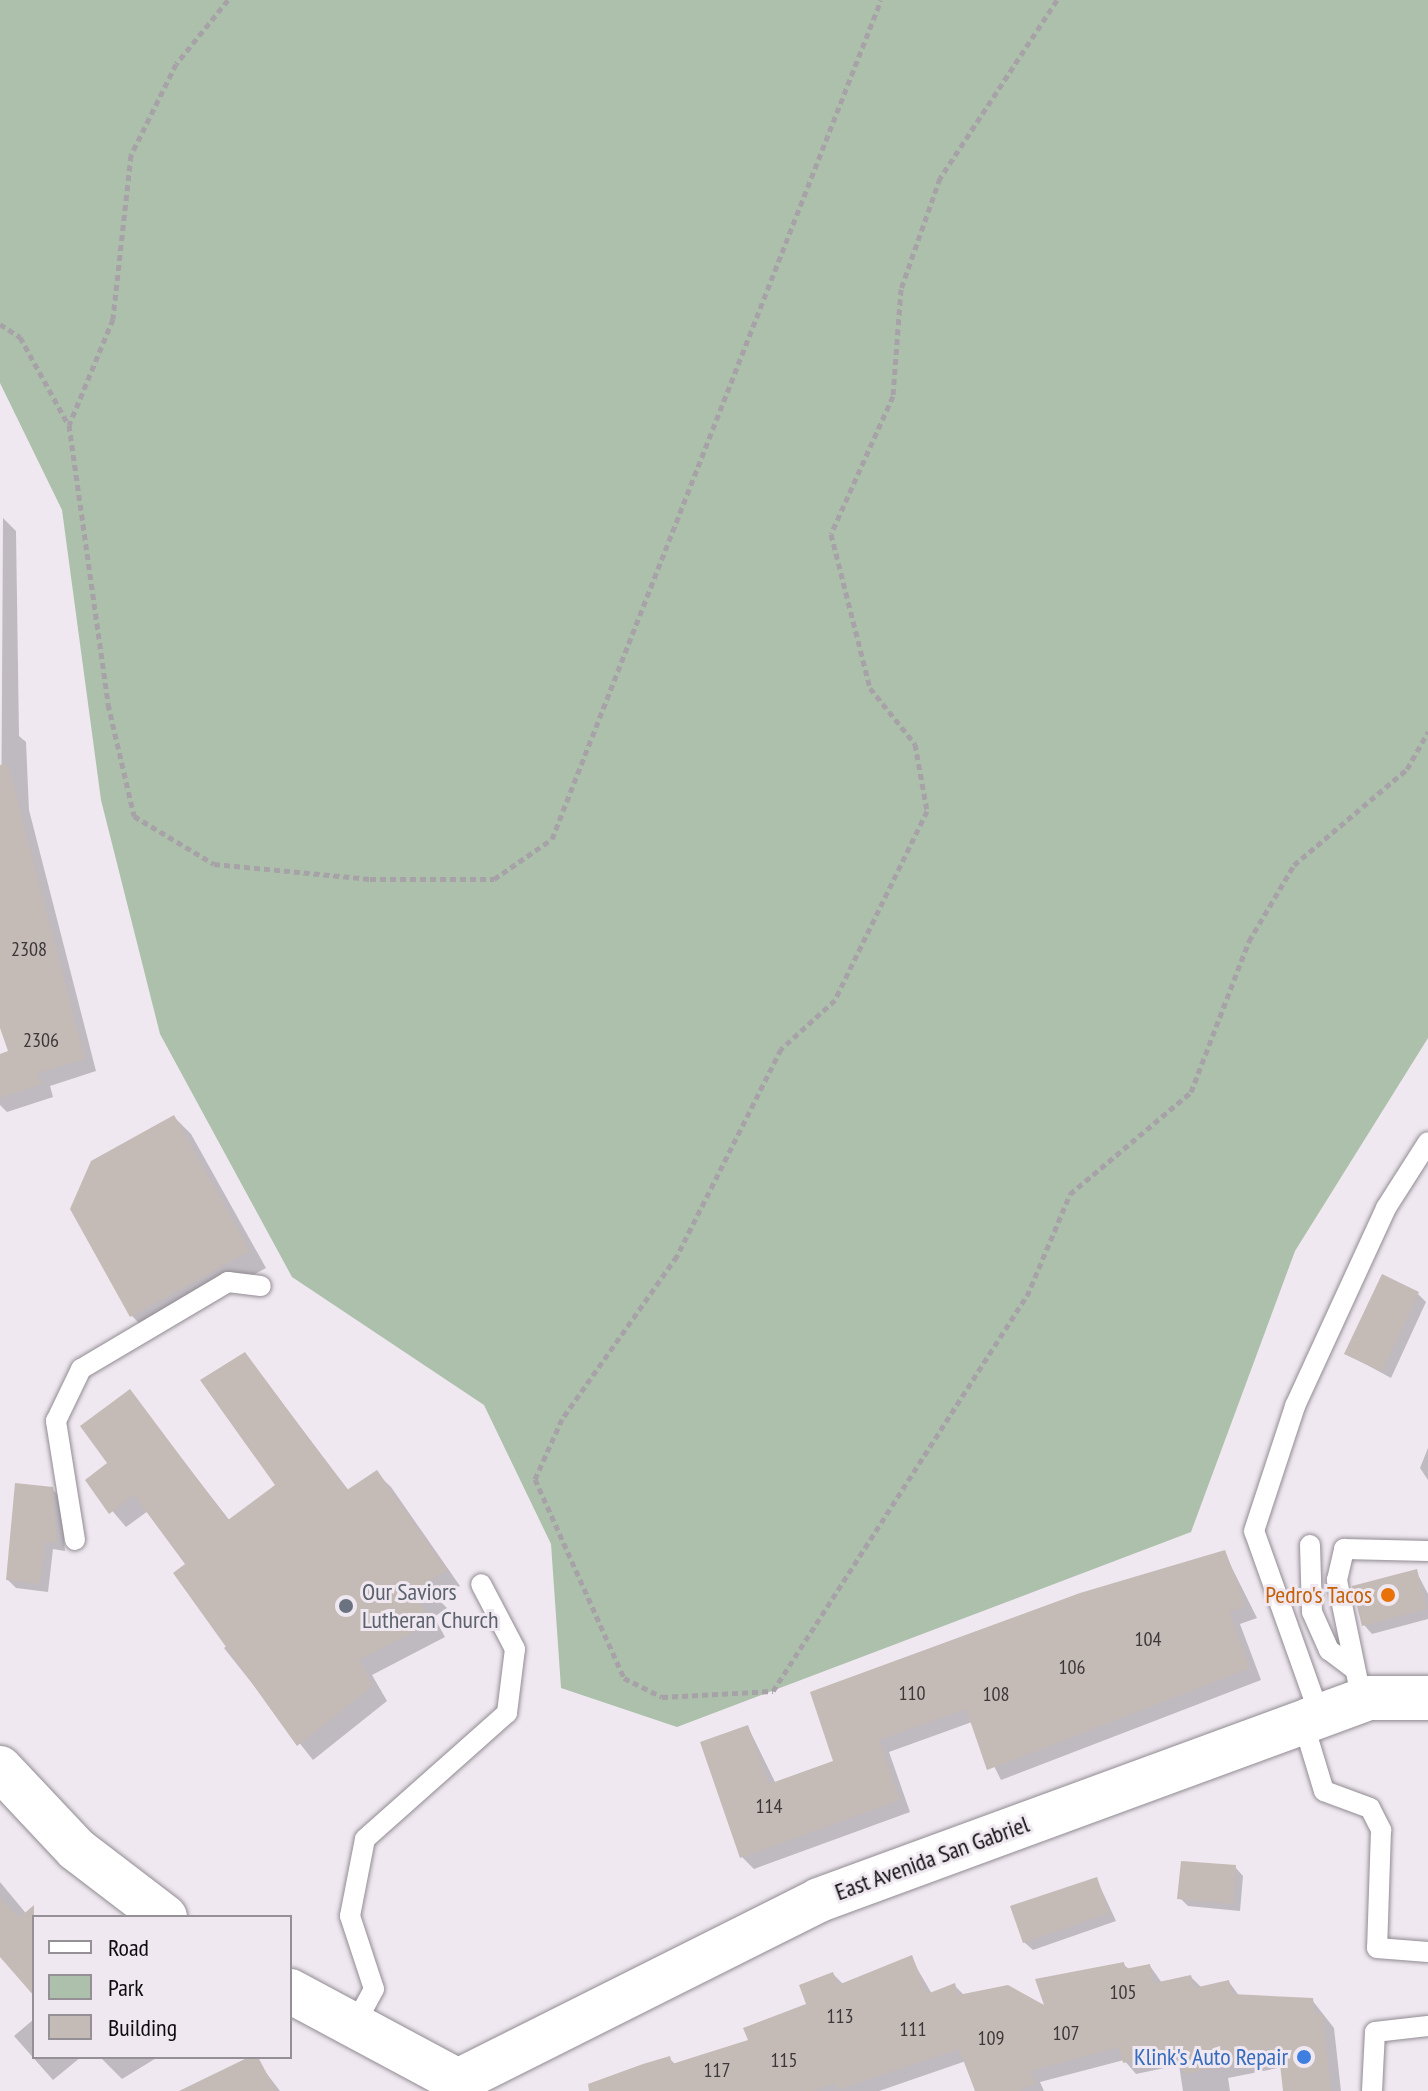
<!DOCTYPE html>
<style>
body{margin:0}
#map{position:relative;width:1428px;height:2091px;overflow:hidden;background:#efe8f0;font-family:"PT Sans Narrow",sans-serif}
div>[style]{position:absolute}
.green>*{inset:0;background:#adc0ab}
.shadow>*{inset:0;background:#0003}
.building>*{inset:0;background:#c4bab6}
.path>*{height:5px;margin-top:-2.5px;transform-origin:0;background:repeating-linear-gradient(90deg,#a7a1a8 0 6px,transparent 0 10px)}
.roads{filter:drop-shadow(0 0 2px #918b92) drop-shadow(0 0 2px #918b92)}
.service>*{height:20px;margin:-10px;padding:0 10px;transform-origin:10px;border-radius:10px;background:#fff}
.tertiary>*{height:44px;margin:-22px;padding:0 22px;transform-origin:22px;border-radius:22px;background:#fff}
.dots>*{width:22px;height:22px;translate:-50% -50%;box-sizing:border-box;border:4px solid #efe8f0;border-radius:50%}
span{translate:-50% -50%;white-space:nowrap;text-align:center;line-height:1.15;-webkit-text-stroke:6px #efe8f0;paint-order:stroke}
.number-label{font-size:20px;color:#3c3839}
.number-label span{-webkit-text-stroke-width:0}
.worship-label{font-size:24px;color:#5b616d}
.left{translate:0 -50%;text-align:left}
.food-label{font-size:24px;color:#c56008}
.right{translate:-100% -50%;text-align:right}
.street-label{font-size:24px;color:#0e0c0f}
.shop-label{font-size:24px;color:#366cbe}
.legend{position:absolute;left:32px;top:1915px;width:260px;height:144px;box-sizing:border-box;background:#efe8f0;border:2px solid #959096;margin:0;padding:10px 14px;list-style:none;font-size:24px;color:#0e0c0f}
.legend li{display:flex;align-items:center;gap:16px;height:40px}
.legend b{width:40px;border:2px solid #959096}
</style>
<div id="map">
<div class="green">
<i style="clip-path:polygon(0 0,1428px 0,1428px 1038px,1295px 1251px,1191px 1532px,677px 1727px,561px 1688px,551px 1544px,484px 1405px,292px 1277px,160px 1034px,101px 800px,62px 510px,0 383px)"></i>
</div>
<div class="shadow">
<i style="clip-path:polygon(3px 518px,16px 531px,19px 736px,26px 742px,29px 810px,96px 1071px,50px 1086px,53px 1097px,7px 1112px,0 1105px,0 1056px,10px 1053px,0 1021px)"></i>
<i style="clip-path:polygon(174px 1117px,191px 1134px,266px 1268px,148px 1332px,132px 1316px)"></i>
<i style="clip-path:polygon(1418px 1294px,1426px 1302px,1391px 1378px,1347px 1354px)"></i>
<i style="clip-path:polygon(245px 1354px,349px 1491px,376px 1473px,391px 1487px,460px 1586px,438px 1599px,447px 1608px,434px 1617px,445px 1637px,372px 1675px,387px 1701px,313px 1760px,224px 1648px,229px 1644px,188px 1564px,148px 1511px,126px 1527px,87px 1481px,110px 1464px,130px 1392px,230px 1521px,278px 1485px)"></i>
<i style="clip-path:polygon(1428px 1448px,1428px 1480px,1420px 1468px)"></i>
<i style="clip-path:polygon(52px 1489px,61px 1498px,65px 1551px,53px 1549px,48px 1592px,16px 1588px,8px 1580px)"></i>
<i style="clip-path:polygon(1224px 1552px,1257px 1618px,1240px 1624px,1261px 1680px,1001px 1780px,972px 1722px,889px 1752px,910px 1812px,754px 1869px,742px 1857px,748px 1727px,776px 1784px,836px 1762px)"></i>
<i style="clip-path:polygon(1416px 1571px,1428px 1594px,1428px 1619px,1372px 1634px,1364px 1625px)"></i>
<i style="clip-path:polygon(1235px 1867px,1243px 1876px,1240px 1911px,1188px 1906px,1180px 1898px)"></i>
<i style="clip-path:polygon(1097px 1880px,1116px 1921px,1033px 1950px,1024px 1942px)"></i>
<i style="clip-path:polygon(0 1882px,34px 1923px,34px 1986px,0 1950px)"></i>
<i style="clip-path:polygon(911px 1958px,932px 1994px,954px 1985px,965px 1996px,1048px 2009px,1123px 1964px,1130px 1970px,1150px 1966px,1162px 1983px,1191px 1977px,1202px 1988px,1229px 1982px,1240px 1997px,1312px 2000px,1334px 2028px,1341px 2091px,1285px 2091px,1283px 2067px,1228px 2078px,1230px 2091px,1183px 2091px,1179px 2065px,1136px 2074px,1124px 2060px,1040px 2082px,1044px 2091px,977px 2091px,966px 2061px,879px 2091px,625px 2091px,669px 2058px,676px 2065px,751px 2042px,808px 2005px,833px 1974px,844px 1985px)"></i>
<i style="clip-path:polygon(34px 2019px,34px 2057px,81px 2057px,53px 2080px,14px 2036px)"></i>
<i style="clip-path:polygon(100px 2057px,158px 2057px,122px 2079px)"></i>
<i style="clip-path:polygon(254px 2057px,280px 2091px,183px 2091px)"></i>
</div>
<div class="building">
<i style="clip-path:polygon(8px 764px,85px 1059px,38px 1073px,42px 1084px,0 1098px,0 1054px,8px 1051px,0 1028px,0 765px)"></i>
<i style="clip-path:polygon(174px 1115px,250px 1251px,130px 1317px,70px 1209px,91px 1161px)"></i>
<i style="clip-path:polygon(1382px 1274px,1419px 1292px,1382px 1372px,1344px 1354px)"></i>
<i style="clip-path:polygon(245px 1352px,347px 1490px,377px 1470px,447px 1571px,425px 1583px,433px 1593px,420px 1602px,432px 1622px,359px 1660px,373px 1686px,297px 1746px,173px 1573px,185px 1564px,134px 1495px,109px 1514px,85px 1480px,107px 1463px,80px 1426px,130px 1389px,228px 1520px,275px 1485px,200px 1380px)"></i>
<i style="clip-path:polygon(15px 1483px,53px 1487px,57px 1543px,45px 1542px,40px 1584px,6px 1580px)"></i>
<i style="clip-path:polygon(1225px 1550px,1246px 1606px,1229px 1612px,1250px 1668px,987px 1770px,966px 1709px,879px 1740px,900px 1800px,740px 1858px,700px 1742px,748px 1725px,769px 1784px,833px 1761px,810px 1692px,1080px 1593px)"></i>
<i style="clip-path:polygon(1417px 1569px,1427px 1609px,1362px 1626px,1352px 1586px)"></i>
<i style="clip-path:polygon(1181px 1861px,1236px 1865px,1233px 1904px,1177px 1899px)"></i>
<i style="clip-path:polygon(1097px 1877px,1109px 1913px,1023px 1943px,1010px 1906px)"></i>
<i style="clip-path:polygon(0 1897px,19px 1918px,34px 1905px,34px 1996px,0 1957px)"></i>
<i style="clip-path:polygon(912px 1955px,927px 1994px,955px 1983px,958px 1995px,1008px 1985px,1044px 2005px,1035px 1979px,1124px 1962px,1125px 1969px,1150px 1964px,1154px 1983px,1191px 1975px,1194px 1988px,1229px 1980px,1232px 1994px,1313px 1998px,1315px 2015px,1323px 2014px,1331px 2091px,1283px 2091px,1279px 2055px,1184px 2074px,1179px 2052px,1123px 2063px,1119px 2047px,1031px 2071px,1036px 2084px,1017px 2091px,975px 2091px,959px 2049px,837px 2090px,835px 2083px,814px 2091px,589px 2091px,588px 2084px,643px 2064px,670px 2056px,672px 2064px,748px 2040px,743px 2028px,806px 2004px,799px 1985px,833px 1972px,838px 1985px)"></i>
<i style="clip-path:polygon(249px 2057px,258px 2057px,276px 2091px,179px 2091px)"></i>
</div>
<div class="path">
<i style="left:228px;top:0;width:82px;rotate:129.1deg"></i>
<i style="left:176px;top:64px;width:102px;rotate:116.3deg"></i>
<i style="left:131px;top:155px;width:165px;rotate:96.3deg"></i>
<i style="left:113px;top:319px;width:115px;rotate:112.5deg"></i>
<i style="left:69px;top:425px;width:282px;rotate:82deg"></i>
<i style="left:108px;top:704px;width:115px;rotate:76.9deg"></i>
<i style="left:134px;top:816px;width:93px;rotate:31deg"></i>
<i style="left:214px;top:864px;width:157px;rotate:5.5deg"></i>
<i style="left:370px;top:879px;width:124px"></i>
<i style="left:494px;top:879px;width:70px;rotate:-34.6deg"></i>
<i style="left:552px;top:839px;width:901px;rotate:-68.59deg"></i>
<i style="left:1057px;top:0;width:213px;rotate:123.3deg"></i>
<i style="left:940px;top:178px;width:118px;rotate:109.4deg"></i>
<i style="left:901px;top:289px;width:107px;rotate:94.3deg"></i>
<i style="left:893px;top:396px;width:151px;rotate:114.2deg"></i>
<i style="left:831px;top:534px;width:159px;rotate:75.8deg"></i>
<i style="left:870px;top:688px;width:72px;rotate:51.2deg"></i>
<i style="left:915px;top:744px;width:68px;rotate:79.8deg"></i>
<i style="left:927px;top:811px;width:210px;rotate:116deg"></i>
<i style="left:835px;top:1000px;width:73px;rotate:137.8deg"></i>
<i style="left:781px;top:1049px;width:232px;rotate:116.7deg"></i>
<i style="left:677px;top:1256px;width:199px;rotate:125.2deg"></i>
<i style="left:562px;top:1419px;width:66px;rotate:114.2deg"></i>
<i style="left:535px;top:1479px;width:218px;rotate:65.9deg"></i>
<i style="left:624px;top:1678px;width:42px;rotate:26.6deg"></i>
<i style="left:662px;top:1697px;width:111px;rotate:-3.1deg"></i>
<i style="left:773px;top:1691px;width:470px;rotate:-57.3deg"></i>
<i style="left:1027px;top:1296px;width:111px;rotate:-67.1deg"></i>
<i style="left:1070px;top:1194px;width:158px;rotate:-40.1deg"></i>
<i style="left:1191px;top:1092px;width:162px;rotate:-69deg"></i>
<i style="left:1249px;top:941px;width:88px;rotate:-59.4deg"></i>
<i style="left:1294px;top:865px;width:148px;rotate:-40.3deg"></i>
<i style="left:1407px;top:769px;width:43px;rotate:-60.4deg"></i>
<i style="left:0;top:324px;width:24px;rotate:33deg"></i>
<i style="left:20px;top:337px;width:99px;rotate:61.1deg"></i>
</div>
<div class="roads">
<div class="service">
<i style="left:75px;top:1540px;width:121px;rotate:-99.1deg"></i>
<i style="left:56px;top:1421px;width:58px;rotate:-64.3deg"></i>
<i style="left:81px;top:1369px;width:171px;rotate:-30.6deg"></i>
<i style="left:228px;top:1282px;width:33px;rotate:7deg"></i>
<i style="left:1310px;top:1545px;width:67px;rotate:88.3deg"></i>
<i style="left:1312px;top:1612px;width:42px;rotate:65.9deg"></i>
<i style="left:1329px;top:1650px;width:30px;rotate:37deg"></i>
<i style="left:1362px;top:1701px;width:124px;rotate:-101.7deg"></i>
<i style="left:1337px;top:1580px;width:32px;rotate:-77deg"></i>
<i style="left:1344px;top:1549px;width:84px;rotate:1.4deg"></i>
<i style="left:1320px;top:1716px;width:196px;rotate:-109.6deg"></i>
<i style="left:1254px;top:1531px;width:132px;rotate:-71.8deg"></i>
<i style="left:1295px;top:1406px;width:218px;rotate:-65.3deg"></i>
<i style="left:1386px;top:1208px;width:78px;rotate:-57.5deg"></i>
<i style="left:1303px;top:1722px;width:72px;rotate:73.1deg"></i>
<i style="left:1324px;top:1791px;width:49px;rotate:20.3deg"></i>
<i style="left:1370px;top:1808px;width:25px;rotate:63deg"></i>
<i style="left:1381px;top:1830px;width:118px;rotate:91.9deg"></i>
<i style="left:1377px;top:1948px;width:51px;rotate:4.5deg"></i>
<i style="left:354px;top:2026px;width:42px;rotate:-61.6deg"></i>
<i style="left:374px;top:1989px;width:77px;rotate:-108.2deg"></i>
<i style="left:350px;top:1916px;width:78px;rotate:-79deg"></i>
<i style="left:365px;top:1839px;width:190px;rotate:-41.6deg"></i>
<i style="left:507px;top:1713px;width:64px;rotate:-82.9deg"></i>
<i style="left:515px;top:1649px;width:73px;rotate:-117.6deg"></i>
<i style="left:1372px;top:2091px;width:59px;rotate:-87.1deg"></i>
<i style="left:1375px;top:2032px;width:53px;rotate:-6.5deg"></i>
</div>
<div class="tertiary">
<i style="left:0;top:1768px;width:111px;rotate:46.8deg"></i>
<i style="left:76px;top:1849px;width:112px;rotate:37.4deg"></i>
<i style="left:290px;top:1991px;width:191px;rotate:28.2deg"></i>
<i style="left:458px;top:2081px;width:11px;rotate:68deg"></i>
<i style="left:458px;top:2081px;width:404px;rotate:-26.6deg"></i>
<i style="left:819px;top:1900px;width:586px;rotate:-20.17deg"></i>
<i style="left:1369px;top:1698px;width:59px"></i>
</div>
</div>
<div class="dots">
<i style="left:1388px;top:1595px;background:#e8710a"></i>
<i style="left:346px;top:1606px;background:#6b7280"></i>
<i style="left:1304px;top:2057px;background:#3f7fe0"></i>
</div>
<div class="number-label">
<span style="left:29px;top:949px">2308</span>
<span style="left:41px;top:1040px">2306</span>
<span style="left:1148px;top:1639px">104</span>
<span style="left:1072px;top:1667px">106</span>
<span style="left:912px;top:1693px">110</span>
<span style="left:996px;top:1694px">108</span>
<span style="left:769px;top:1806px">114</span>
<span style="left:1123px;top:1992px">105</span>
<span style="left:840px;top:2016px">113</span>
<span style="left:913px;top:2029px">111</span>
<span style="left:1066px;top:2033px">107</span>
<span style="left:991px;top:2038px">109</span>
<span style="left:784px;top:2060px">115</span>
<span style="left:717px;top:2070px">117</span>
</div>
<div class="worship-label">
<span class="left" style="left:362px;top:1606px">Our Saviors<br>Lutheran Church</span>
</div>
<div class="food-label">
<span class="right" style="left:1372px;top:1595px">Pedro's Tacos</span>
</div>
<div class="street-label">
<span style="left:932px;top:1858px;rotate:-20deg">East Avenida San Gabriel</span>
</div>
<div class="shop-label">
<span class="right" style="left:1288px;top:2057px">Klink's Auto Repair</span>
</div>
<ul class="legend">
<li><b style="height:10px;background:#fff"></b>Road</li>
<li><b style="height:22px;background:#adc0ab"></b>Park</li>
<li><b style="height:22px;background:#c4bab6"></b>Building</li>
</ul>
</div>
